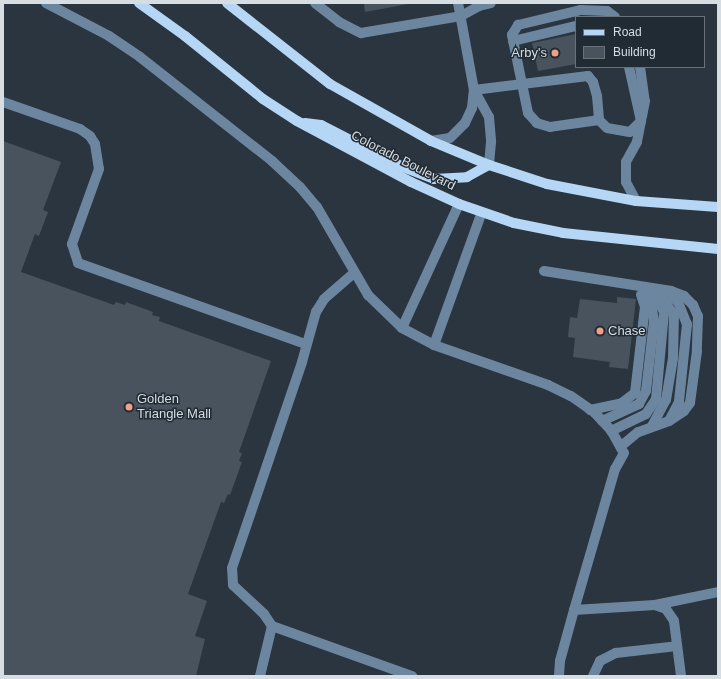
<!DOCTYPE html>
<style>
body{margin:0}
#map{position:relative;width:721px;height:679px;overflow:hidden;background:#2a353f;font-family:Helvetica,sans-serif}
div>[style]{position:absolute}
.building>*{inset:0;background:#48535e}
.minor>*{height:10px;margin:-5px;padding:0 5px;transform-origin:5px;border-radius:5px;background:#6c86a0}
.major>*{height:10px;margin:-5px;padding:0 5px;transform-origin:5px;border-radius:5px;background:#b6d6f6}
.dots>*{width:11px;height:11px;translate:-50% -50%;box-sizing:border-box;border:2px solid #212b34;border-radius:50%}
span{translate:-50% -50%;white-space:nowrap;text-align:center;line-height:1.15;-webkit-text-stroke:3px #212b34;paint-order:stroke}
.poi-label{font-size:13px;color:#d6dde3}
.right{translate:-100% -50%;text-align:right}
.left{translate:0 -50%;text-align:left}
.street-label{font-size:13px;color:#d6dde3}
.frame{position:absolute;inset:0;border:4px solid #d6dde3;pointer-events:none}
.legend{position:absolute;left:575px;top:16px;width:130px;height:52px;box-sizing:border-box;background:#212b34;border:1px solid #69727a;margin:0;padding:5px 7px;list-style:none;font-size:12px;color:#d6dde3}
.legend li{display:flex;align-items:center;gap:8px;height:20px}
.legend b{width:20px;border:1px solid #69727a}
</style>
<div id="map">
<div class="building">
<i style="clip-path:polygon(364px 3px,408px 3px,408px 4px,365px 12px)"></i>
<i style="clip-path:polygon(576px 34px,576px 64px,538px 71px,532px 43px)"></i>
<i style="clip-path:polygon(3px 141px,61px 162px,43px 210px,48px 212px,39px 236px,35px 234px,21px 272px,114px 305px,116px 302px,125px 305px,126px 302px,153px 312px,152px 315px,160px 317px,159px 321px,271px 361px,239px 452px,242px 453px,239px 461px,242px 462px,230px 495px,228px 494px,224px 503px,221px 502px,188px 594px,207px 601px,195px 636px,205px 639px,196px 676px,3px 676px)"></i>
<i style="clip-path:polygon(617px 297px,636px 299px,628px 369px,609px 367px,610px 362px,573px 357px,575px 338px,568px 337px,570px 317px,577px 318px,580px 299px,617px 303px)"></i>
</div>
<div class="minor">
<i style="left:46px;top:3px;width:71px;rotate:27.6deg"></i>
<i style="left:109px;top:36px;width:37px;rotate:34deg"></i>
<i style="left:140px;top:57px;width:168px;rotate:38.2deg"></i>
<i style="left:272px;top:161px;width:38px;rotate:43deg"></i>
<i style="left:300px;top:187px;width:26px;rotate:50deg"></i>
<i style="left:317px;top:207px;width:102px;rotate:59.9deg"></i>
<i style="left:368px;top:295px;width:47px;rotate:44.1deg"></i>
<i style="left:402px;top:328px;width:36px;rotate:28deg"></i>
<i style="left:434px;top:345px;width:121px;rotate:19.3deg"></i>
<i style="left:548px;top:385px;width:25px;rotate:26deg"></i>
<i style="left:571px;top:396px;width:29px;rotate:35deg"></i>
<i style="left:595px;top:413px;width:23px;rotate:47deg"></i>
<i style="left:611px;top:430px;width:26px;rotate:61deg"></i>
<i style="left:624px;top:453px;width:18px;rotate:119deg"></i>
<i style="left:615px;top:469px;width:147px;rotate:106.2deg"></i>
<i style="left:574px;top:610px;width:53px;rotate:105.4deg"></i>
<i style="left:560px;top:661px;width:15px;rotate:94deg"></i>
<i style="left:315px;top:3px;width:31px;rotate:38deg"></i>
<i style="left:339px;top:22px;width:25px;rotate:27deg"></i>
<i style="left:361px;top:33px;width:101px;rotate:-9.6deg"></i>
<i style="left:461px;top:16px;width:21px;rotate:-29deg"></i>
<i style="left:479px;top:6px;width:12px;rotate:-14deg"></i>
<i style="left:513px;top:41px;width:65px;rotate:-13.4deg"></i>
<i style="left:629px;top:67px;width:55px;rotate:77.5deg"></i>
<i style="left:640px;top:67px;width:34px;rotate:82deg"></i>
<i style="left:645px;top:101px;width:16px;rotate:101deg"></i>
<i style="left:474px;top:90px;width:115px;rotate:-7deg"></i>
<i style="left:588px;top:76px;width:8px;rotate:50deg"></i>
<i style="left:593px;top:82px;width:15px;rotate:74deg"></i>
<i style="left:597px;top:96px;width:24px;rotate:85deg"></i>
<i style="left:599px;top:120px;width:11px;rotate:45deg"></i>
<i style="left:607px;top:128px;width:23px;rotate:10deg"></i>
<i style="left:630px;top:132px;width:16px;rotate:-45deg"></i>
<i style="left:641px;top:121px;width:21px;rotate:101deg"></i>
<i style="left:637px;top:142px;width:23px;rotate:119deg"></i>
<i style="left:626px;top:162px;width:20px;rotate:90deg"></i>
<i style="left:626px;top:182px;width:21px;rotate:62deg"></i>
<i style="left:474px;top:90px;width:31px;rotate:61deg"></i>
<i style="left:489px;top:117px;width:25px;rotate:85deg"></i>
<i style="left:491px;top:142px;width:23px;rotate:95deg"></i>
<i style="left:3px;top:102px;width:82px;rotate:19.3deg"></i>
<i style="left:80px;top:129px;width:12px;rotate:35deg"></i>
<i style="left:90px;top:136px;width:9px;rotate:58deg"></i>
<i style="left:95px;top:144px;width:25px;rotate:81deg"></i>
<i style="left:99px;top:169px;width:80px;rotate:109.8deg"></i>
<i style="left:72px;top:244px;width:20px;rotate:72deg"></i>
<i style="left:78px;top:263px;width:241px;rotate:19.6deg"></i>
<i style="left:599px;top:120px;width:49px;rotate:171.9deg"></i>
<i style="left:550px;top:127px;width:14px;rotate:-163deg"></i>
<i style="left:537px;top:123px;width:13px;rotate:-132deg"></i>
<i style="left:528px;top:113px;width:80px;rotate:-101.6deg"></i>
<i style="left:512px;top:35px;width:12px;rotate:-59deg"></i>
<i style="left:518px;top:25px;width:65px;rotate:-13.4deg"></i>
<i style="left:581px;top:10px;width:26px;rotate:2deg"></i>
<i style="left:607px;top:11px;width:10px;rotate:37deg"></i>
<i style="left:431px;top:141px;width:19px;rotate:-9deg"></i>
<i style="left:450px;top:138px;width:21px;rotate:-45deg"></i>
<i style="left:465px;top:123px;width:17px;rotate:-65deg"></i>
<i style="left:472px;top:108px;width:18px;rotate:-84deg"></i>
<i style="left:474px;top:90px;width:88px;rotate:-100.4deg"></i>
<i style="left:544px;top:271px;width:129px;rotate:8.9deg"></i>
<i style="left:671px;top:291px;width:14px;rotate:21deg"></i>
<i style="left:684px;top:296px;width:13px;rotate:45deg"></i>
<i style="left:693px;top:305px;width:12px;rotate:66deg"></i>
<i style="left:698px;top:316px;width:35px;rotate:92deg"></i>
<i style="left:697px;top:351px;width:52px;rotate:97.7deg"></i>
<i style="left:690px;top:403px;width:10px;rotate:127deg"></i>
<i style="left:684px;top:411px;width:18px;rotate:146deg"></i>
<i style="left:669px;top:421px;width:33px;rotate:160deg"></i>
<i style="left:638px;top:432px;width:23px;rotate:140deg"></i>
<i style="left:667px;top:293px;width:14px;rotate:39deg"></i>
<i style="left:678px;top:302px;width:24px;rotate:68deg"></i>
<i style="left:687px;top:324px;width:78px;rotate:95.9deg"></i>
<i style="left:679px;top:402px;width:19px;rotate:118deg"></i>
<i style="left:402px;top:328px;width:136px;rotate:-65.3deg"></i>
<i style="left:434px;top:345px;width:141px;rotate:-70.2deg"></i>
<i style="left:590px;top:410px;width:33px;rotate:-12deg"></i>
<i style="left:622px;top:403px;width:16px;rotate:-38deg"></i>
<i style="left:635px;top:393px;width:87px;rotate:-83.4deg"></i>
<i style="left:645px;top:307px;width:13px;rotate:-108deg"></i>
<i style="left:602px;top:421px;width:41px;rotate:-24.7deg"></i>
<i style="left:639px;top:404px;width:15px;rotate:-62deg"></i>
<i style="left:646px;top:391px;width:70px;rotate:-83.5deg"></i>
<i style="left:654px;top:321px;width:20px;rotate:-99deg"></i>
<i style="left:651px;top:301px;width:9px;rotate:-131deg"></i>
<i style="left:652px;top:426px;width:30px;rotate:-62deg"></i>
<i style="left:666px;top:400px;width:43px;rotate:-80.5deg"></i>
<i style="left:673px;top:358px;width:43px;rotate:-88.7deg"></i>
<i style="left:674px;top:315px;width:24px;rotate:-125deg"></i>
<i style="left:611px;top:431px;width:39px;rotate:-26deg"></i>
<i style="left:646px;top:414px;width:18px;rotate:-56deg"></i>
<i style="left:656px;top:399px;width:87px;rotate:-84.7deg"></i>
<i style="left:664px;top:312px;width:11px;rotate:-117deg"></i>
<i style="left:659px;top:302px;width:21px;rotate:-137deg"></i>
<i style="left:655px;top:605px;width:64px;rotate:-11.7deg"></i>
<i style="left:574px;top:610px;width:81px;rotate:-3.5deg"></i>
<i style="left:655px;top:605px;width:12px;rotate:20deg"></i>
<i style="left:666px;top:609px;width:14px;rotate:56deg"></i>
<i style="left:674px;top:621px;width:55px;rotate:82.7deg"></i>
<i style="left:272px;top:626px;width:149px;rotate:19.7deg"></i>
<i style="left:260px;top:676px;width:51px;rotate:-76.5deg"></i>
<i style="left:272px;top:626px;width:14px;rotate:-124deg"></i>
<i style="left:264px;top:614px;width:42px;rotate:-136.9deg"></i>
<i style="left:233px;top:585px;width:17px;rotate:-93deg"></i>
<i style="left:232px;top:568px;width:218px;rotate:-71.2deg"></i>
<i style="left:302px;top:362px;width:52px;rotate:-74.4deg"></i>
<i style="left:316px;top:312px;width:15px;rotate:-58deg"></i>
<i style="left:324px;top:299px;width:40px;rotate:-41deg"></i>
<i style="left:593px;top:676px;width:17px;rotate:-65deg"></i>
<i style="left:600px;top:661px;width:18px;rotate:-27deg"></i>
<i style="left:616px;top:653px;width:61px;rotate:-6.5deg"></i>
</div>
<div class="major">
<i style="left:139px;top:3px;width:57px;rotate:35.7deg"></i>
<i style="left:185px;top:36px;width:100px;rotate:38.9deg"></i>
<i style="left:263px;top:99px;width:40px;rotate:32.9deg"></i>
<i style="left:297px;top:121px;width:129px;rotate:28.2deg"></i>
<i style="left:411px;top:182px;width:53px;rotate:24.6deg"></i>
<i style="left:459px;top:204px;width:58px;rotate:19.1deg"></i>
<i style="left:514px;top:223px;width:50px;rotate:11.5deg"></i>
<i style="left:563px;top:233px;width:156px;rotate:5.9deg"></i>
<i style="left:227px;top:3px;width:131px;rotate:38.2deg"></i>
<i style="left:330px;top:84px;width:116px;rotate:29.4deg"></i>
<i style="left:431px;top:141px;width:63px;rotate:22.5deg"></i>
<i style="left:489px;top:165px;width:61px;rotate:18.1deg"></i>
<i style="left:547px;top:184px;width:91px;rotate:10.8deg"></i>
<i style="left:636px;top:201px;width:82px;rotate:4.2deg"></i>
<i style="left:305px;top:123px;width:16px;rotate:7deg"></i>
<i style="left:321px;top:125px;width:92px;rotate:27.1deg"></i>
<i style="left:403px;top:167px;width:33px;rotate:21deg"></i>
<i style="left:434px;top:179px;width:33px;rotate:-3deg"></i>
<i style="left:467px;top:177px;width:25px;rotate:-29deg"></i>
</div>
<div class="dots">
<i style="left:555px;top:53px;background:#f39f85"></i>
<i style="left:600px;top:331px;background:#f39f85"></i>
<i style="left:129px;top:407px;background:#f39f85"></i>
</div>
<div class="poi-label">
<span class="right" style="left:547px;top:53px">Arby's</span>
<span class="left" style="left:608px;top:331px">Chase</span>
<span class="left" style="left:137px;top:407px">Golden<br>Triangle Mall</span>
</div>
<div class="street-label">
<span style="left:403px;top:161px;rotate:27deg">Colorado Boulevard</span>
</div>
<div class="frame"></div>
<ul class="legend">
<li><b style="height:5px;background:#b6d6f6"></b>Road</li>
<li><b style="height:11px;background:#48535e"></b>Building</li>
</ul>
</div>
